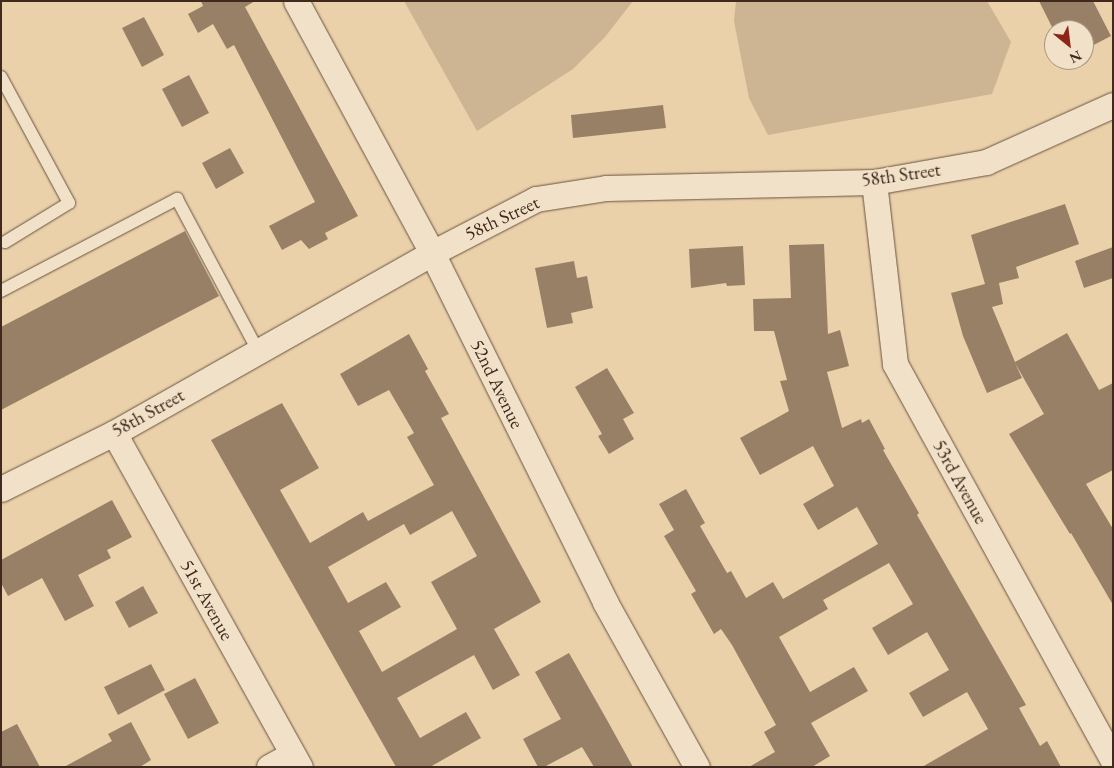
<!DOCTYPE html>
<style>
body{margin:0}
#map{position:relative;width:1114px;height:768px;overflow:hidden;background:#ead1aa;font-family:"EB Garamond",serif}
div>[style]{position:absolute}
.green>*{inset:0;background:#cdb492}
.building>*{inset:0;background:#988066}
.roads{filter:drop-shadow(0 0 1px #6a5340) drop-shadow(0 0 1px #6a5340)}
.lane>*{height:12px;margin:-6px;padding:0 6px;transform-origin:6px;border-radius:6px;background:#f1e1c8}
.street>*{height:25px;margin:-12.5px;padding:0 12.5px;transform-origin:12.5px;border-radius:12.5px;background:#f1e1c8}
span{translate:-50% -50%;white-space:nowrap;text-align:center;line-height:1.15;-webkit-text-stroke:4px #f1e1c8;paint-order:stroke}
.street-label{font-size:19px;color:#40291d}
.frame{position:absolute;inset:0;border:2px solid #40291d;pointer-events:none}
.north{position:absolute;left:1044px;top:20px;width:50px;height:50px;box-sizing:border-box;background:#f1e1c8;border:1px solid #aa9784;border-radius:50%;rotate:151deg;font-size:14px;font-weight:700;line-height:20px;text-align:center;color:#40291d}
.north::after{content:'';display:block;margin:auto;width:18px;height:22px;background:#8f2418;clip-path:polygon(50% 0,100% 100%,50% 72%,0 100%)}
</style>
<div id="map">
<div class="green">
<i style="clip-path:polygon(404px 1px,633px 1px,605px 37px,573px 69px,477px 131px)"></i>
<i style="clip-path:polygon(736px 1px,987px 1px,1011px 42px,992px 94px,768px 135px,749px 98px,734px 21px)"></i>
</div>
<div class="building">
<i style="clip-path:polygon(201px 1px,255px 1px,245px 7px,358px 216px,325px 233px,328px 239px,309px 249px,301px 240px,282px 250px,269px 226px,315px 202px,234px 45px,227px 49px,213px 24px,198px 33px,188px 14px,203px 6px)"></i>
<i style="clip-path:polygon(1039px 1px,1093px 1px,1111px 36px,1084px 50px,1084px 30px,1054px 31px)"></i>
<i style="clip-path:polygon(144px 17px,164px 55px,142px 67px,122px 28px)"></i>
<i style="clip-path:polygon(189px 75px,209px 113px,182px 127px,162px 89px)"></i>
<i style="clip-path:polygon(663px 105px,666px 128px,573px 138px,571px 115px)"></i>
<i style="clip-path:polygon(230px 148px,244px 173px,216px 189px,202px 163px)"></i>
<i style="clip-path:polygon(1065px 204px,1079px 244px,1016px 267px,1019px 278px,999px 283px,1003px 304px,992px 307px,1015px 362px,1067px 333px,1099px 390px,1113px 383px,1113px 470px,1086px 484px,1113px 529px,1113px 605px,1071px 533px,1070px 534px,1009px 434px,1044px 414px,1015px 363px,1022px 378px,987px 393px,963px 336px,951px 293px,985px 284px,971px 235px)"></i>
<i style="clip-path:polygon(185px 231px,219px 296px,1px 410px,1px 327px)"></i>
<i style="clip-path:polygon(824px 244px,828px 334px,840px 330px,849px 366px,827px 372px,842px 428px,861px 419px,862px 423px,869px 419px,885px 449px,883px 450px,919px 513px,917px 515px,1026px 705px,1019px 708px,1040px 746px,1047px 741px,1061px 767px,922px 767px,988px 729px,967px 692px,923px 717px,909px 693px,949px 670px,927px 632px,888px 655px,872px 628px,913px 604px,889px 563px,823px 600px,828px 609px,779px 637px,810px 692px,854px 667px,868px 691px,811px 723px,830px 756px,812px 767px,749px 767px,775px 752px,764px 732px,776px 725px,732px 645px,721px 629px,714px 634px,691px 594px,696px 591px,664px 536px,674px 530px,659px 504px,686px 489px,705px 523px,700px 526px,727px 573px,731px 571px,746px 598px,773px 582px,783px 599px,878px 544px,857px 507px,818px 530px,803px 504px,834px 486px,813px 446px,760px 475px,740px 438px,789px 411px,780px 381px,787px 380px,774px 331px,754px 331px,753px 299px,791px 298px,789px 245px)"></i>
<i style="clip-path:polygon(743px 246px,745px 285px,727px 286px,726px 283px,691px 288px,689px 249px)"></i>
<i style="clip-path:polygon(1113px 247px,1113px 278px,1084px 288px,1075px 261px)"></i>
<i style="clip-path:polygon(574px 261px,577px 278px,587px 276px,593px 308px,571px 313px,573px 323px,547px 328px,535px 268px)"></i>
<i style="clip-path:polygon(evenodd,409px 334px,428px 369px,425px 371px,449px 414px,441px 418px,541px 602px,494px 629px,520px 675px,493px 690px,474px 655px,397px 698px,420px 738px,466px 712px,481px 738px,430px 767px,396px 767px,211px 440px,282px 403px,319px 468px,280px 490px,310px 543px,363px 512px,368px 521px,434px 485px,407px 437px,414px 433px,389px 390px,358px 406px,340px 374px,409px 334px,452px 511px,477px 556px,431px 582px,457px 629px,382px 672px,359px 631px,401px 607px,386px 582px,348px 603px,328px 567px,404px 524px,410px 535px,452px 511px)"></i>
<i style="clip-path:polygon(607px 368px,634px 413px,623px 419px,634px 439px,609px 454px,598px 436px,602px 434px,575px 387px)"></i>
<i style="clip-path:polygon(112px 500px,132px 537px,107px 550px,111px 558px,78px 575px,94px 606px,65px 621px,42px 578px,8px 596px,1px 583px,1px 560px)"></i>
<i style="clip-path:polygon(143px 586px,158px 613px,129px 628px,115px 602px)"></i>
<i style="clip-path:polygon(569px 653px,607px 720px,633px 767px,594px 767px,582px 747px,544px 767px,538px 767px,523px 739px,561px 719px,535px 672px)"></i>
<i style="clip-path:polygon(151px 664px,165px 690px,118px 715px,104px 687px)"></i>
<i style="clip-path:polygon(195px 678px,219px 723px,188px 739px,164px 694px)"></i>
<i style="clip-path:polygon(131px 722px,151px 760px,140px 767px,64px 767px,112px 741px,108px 734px)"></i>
<i style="clip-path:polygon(17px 724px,40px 767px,1px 767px,1px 732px)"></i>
</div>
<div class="roads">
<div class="lane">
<i style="left:1px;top:77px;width:143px;rotate:61.6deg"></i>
<i style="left:69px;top:203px;width:75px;rotate:148.6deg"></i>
<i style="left:1px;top:291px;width:199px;rotate:-27.6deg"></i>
<i style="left:177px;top:199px;width:172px;rotate:61.9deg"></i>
</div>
<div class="street">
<i style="left:296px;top:1px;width:286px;rotate:61.6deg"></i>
<i style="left:432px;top:253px;width:390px;rotate:63.6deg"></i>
<i style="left:605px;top:602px;width:189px;rotate:60.9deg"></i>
<i style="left:874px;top:182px;width:183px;rotate:83.4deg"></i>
<i style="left:895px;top:364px;width:452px;rotate:61.2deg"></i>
<i style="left:114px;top:433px;width:382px;rotate:60.9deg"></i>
<i style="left:1px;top:489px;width:126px;rotate:-26.4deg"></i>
<i style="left:114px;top:433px;width:365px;rotate:-29.5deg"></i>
<i style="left:432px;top:253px;width:117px;rotate:-27.4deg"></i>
<i style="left:536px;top:199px;width:71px;rotate:-8.9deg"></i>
<i style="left:606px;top:188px;width:268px;rotate:-1.3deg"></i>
<i style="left:874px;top:182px;width:114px;rotate:-10.1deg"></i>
<i style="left:986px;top:162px;width:139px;rotate:-24.2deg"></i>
<i style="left:269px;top:767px;width:26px;rotate:-29deg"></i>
</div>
</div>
<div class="street-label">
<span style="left:901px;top:175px;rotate:-8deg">58th Street</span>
<span style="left:502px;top:218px;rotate:-25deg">58th Street</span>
<span style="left:497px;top:384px;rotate:64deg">52nd Avenue</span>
<span style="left:148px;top:413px;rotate:-29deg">58th Street</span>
<span style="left:960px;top:482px;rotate:61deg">53rd Avenue</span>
<span style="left:207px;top:600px;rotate:61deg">51st Avenue</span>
</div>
<div class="frame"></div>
<div class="north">N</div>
</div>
